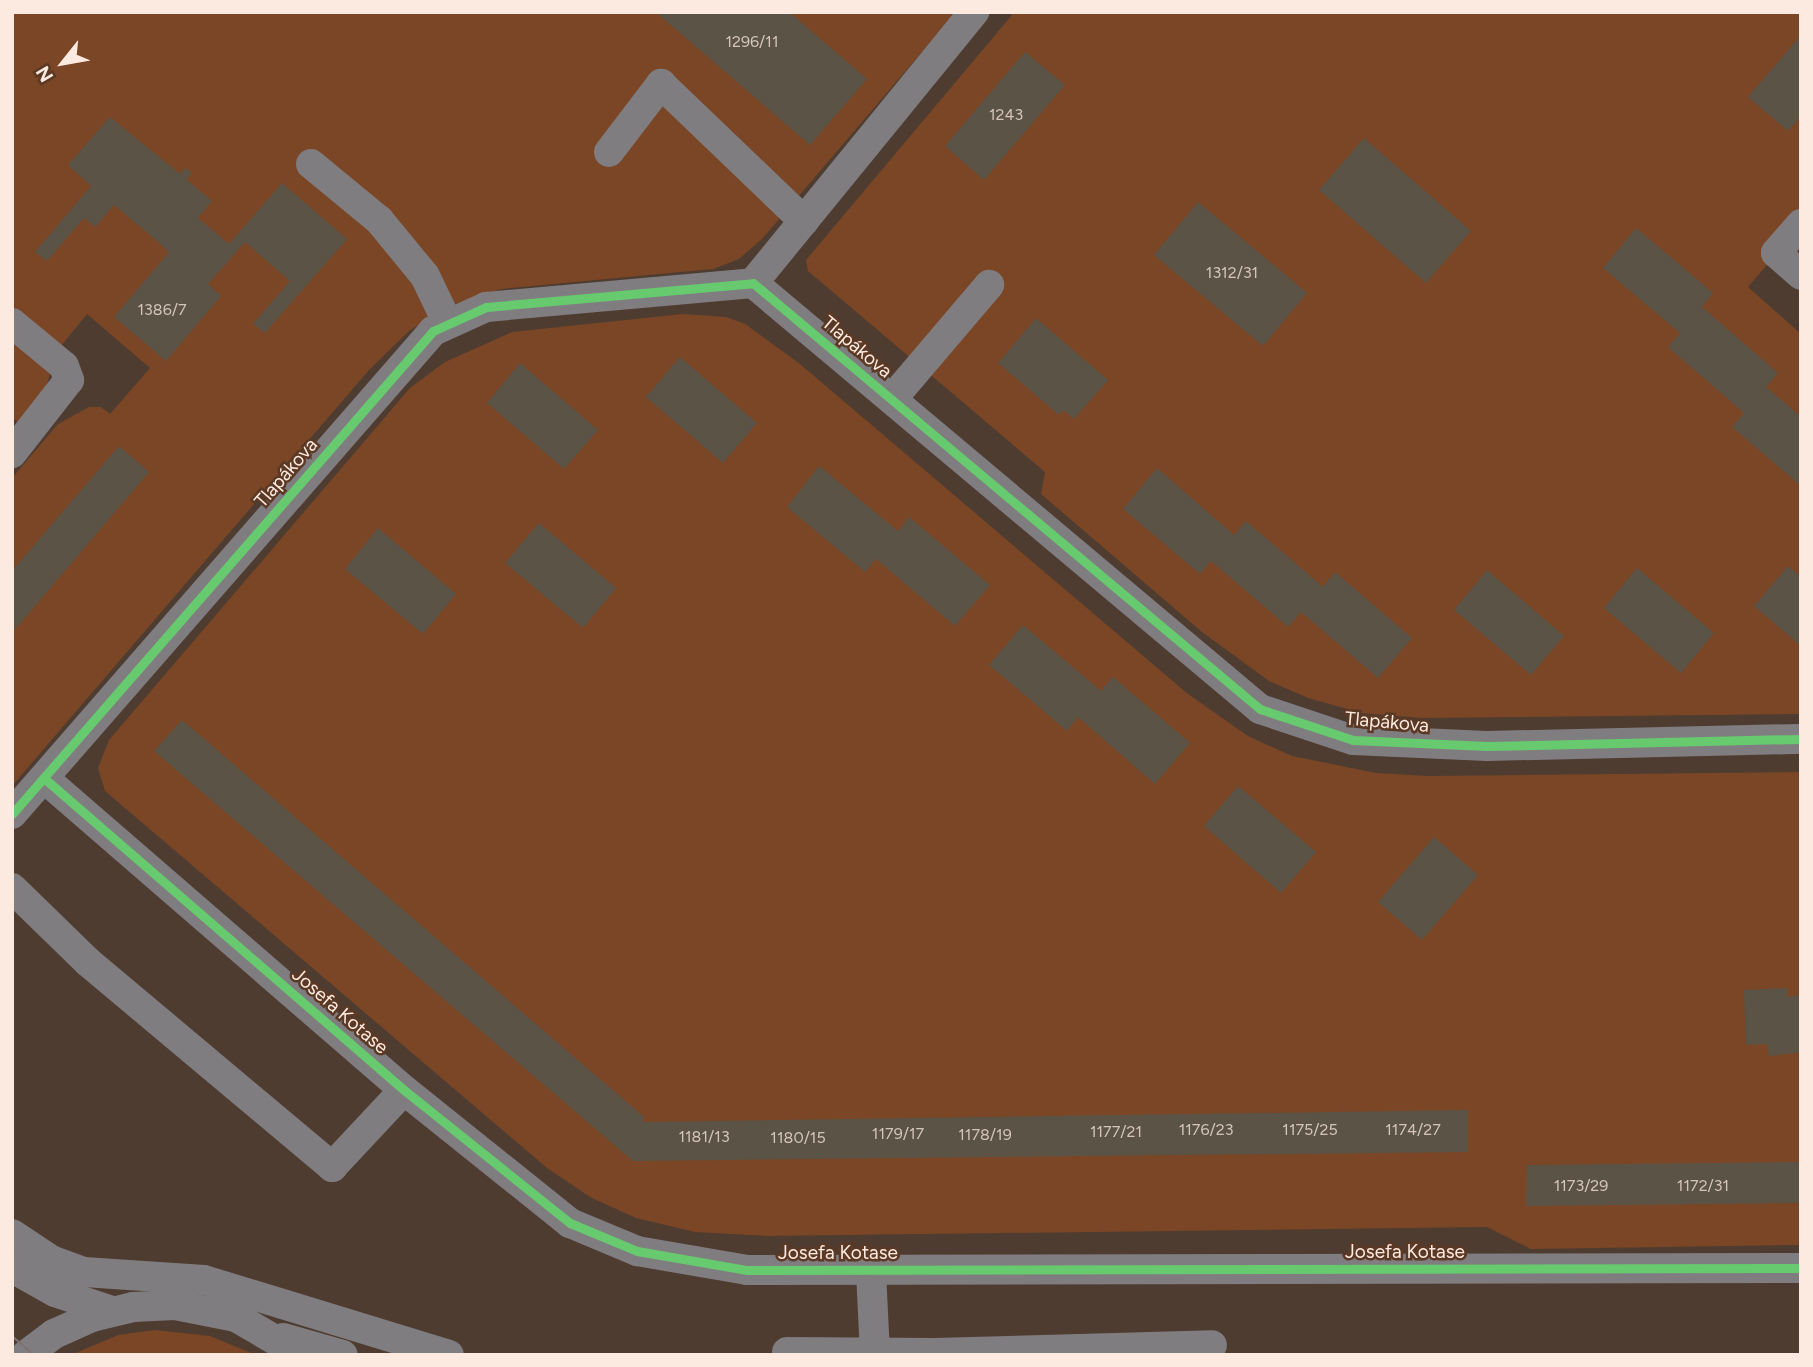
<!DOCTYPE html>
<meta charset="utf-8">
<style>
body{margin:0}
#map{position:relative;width:1813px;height:1367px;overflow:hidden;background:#4e3c31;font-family:Figtree,sans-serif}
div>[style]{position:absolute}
.green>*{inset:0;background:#7a4625}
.building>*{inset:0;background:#5a5346}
.minor>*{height:30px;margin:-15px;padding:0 15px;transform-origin:15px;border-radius:15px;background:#807d80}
.tram>*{height:2px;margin:-1px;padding:0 1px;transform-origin:1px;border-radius:1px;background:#7e7371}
.cycleway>*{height:9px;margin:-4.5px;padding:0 4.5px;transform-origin:4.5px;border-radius:4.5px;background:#67ca6e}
span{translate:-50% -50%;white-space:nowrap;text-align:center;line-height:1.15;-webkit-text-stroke:5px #5b3924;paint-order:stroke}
.number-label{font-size:16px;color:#d4c4ba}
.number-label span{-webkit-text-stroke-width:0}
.street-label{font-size:19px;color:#fceae0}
.frame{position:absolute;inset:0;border:14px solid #fceae0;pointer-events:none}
.north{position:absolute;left:28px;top:28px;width:70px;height:70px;-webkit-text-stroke:5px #5b3924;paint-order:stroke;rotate:239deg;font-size:19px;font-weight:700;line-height:28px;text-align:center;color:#fceae0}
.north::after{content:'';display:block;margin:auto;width:24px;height:32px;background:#fceae0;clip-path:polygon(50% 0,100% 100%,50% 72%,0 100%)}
</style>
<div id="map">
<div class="green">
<i style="clip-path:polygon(12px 12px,956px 12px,762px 239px,739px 259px,713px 269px,501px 289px,452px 305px,409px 331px,369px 370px,12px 786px,12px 478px,58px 424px,89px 407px,101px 407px,110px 414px,150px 368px,87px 314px,48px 362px,52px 366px,45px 392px,20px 424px,12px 417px)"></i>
<i style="clip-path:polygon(1009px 12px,1801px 12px,1801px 225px,1748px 287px,1801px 334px,1801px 714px,1421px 718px,1362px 713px,1308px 698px,1269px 681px,1202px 632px,1041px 494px,1045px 472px,808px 271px,806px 260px,1012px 15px)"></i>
<i style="clip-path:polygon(683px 314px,726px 317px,745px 324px,800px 364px,1188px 694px,1248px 736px,1292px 756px,1376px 773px,1428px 776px,1801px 772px,1801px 1245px,1531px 1249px,1487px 1227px,767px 1236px,695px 1232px,636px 1218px,590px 1197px,547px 1168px,105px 791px,98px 768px,109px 740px,410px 388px,445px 362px,512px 332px)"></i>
<i style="clip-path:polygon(155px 1330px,210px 1336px,256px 1355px,71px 1355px,118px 1335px)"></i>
</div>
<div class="building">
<i style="clip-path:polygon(789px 12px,867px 79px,810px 145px,658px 14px)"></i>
<i style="clip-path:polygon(1801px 35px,1801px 116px,1788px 131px,1748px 97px)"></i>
<i style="clip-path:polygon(1025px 52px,1065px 85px,984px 180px,945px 146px)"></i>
<i style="clip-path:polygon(110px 117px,180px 174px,185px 168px,192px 173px,186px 179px,212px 201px,198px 218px,229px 244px,282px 183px,347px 239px,265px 333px,253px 324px,290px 281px,245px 242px,208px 284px,221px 296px,166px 361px,114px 317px,169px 252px,157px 241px,114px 205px,95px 227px,84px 218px,47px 261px,35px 252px,91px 186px,68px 165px)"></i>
<i style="clip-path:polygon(1364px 138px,1471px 231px,1426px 283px,1319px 190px)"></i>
<i style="clip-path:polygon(1198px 202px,1307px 293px,1263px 346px,1154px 255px)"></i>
<i style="clip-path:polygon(1636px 228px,1713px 293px,1702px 307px,1778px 373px,1766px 387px,1801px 417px,1801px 486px,1732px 427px,1744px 413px,1668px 347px,1680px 333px,1603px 268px)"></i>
<i style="clip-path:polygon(1036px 318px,1108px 380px,1074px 419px,1063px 410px,1059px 415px,998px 363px)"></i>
<i style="clip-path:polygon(680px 357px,757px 423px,723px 463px,646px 397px)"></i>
<i style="clip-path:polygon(520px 363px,598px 430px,564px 469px,487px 403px)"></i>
<i style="clip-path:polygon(119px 446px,149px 472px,12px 633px,12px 571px)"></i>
<i style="clip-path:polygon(819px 466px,898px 531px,909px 517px,990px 585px,955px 626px,876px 559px,865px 572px,787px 507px)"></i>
<i style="clip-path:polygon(1157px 468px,1234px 535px,1246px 521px,1323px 587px,1335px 572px,1412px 638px,1378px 678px,1301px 612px,1288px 627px,1211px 561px,1200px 574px,1123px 509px)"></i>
<i style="clip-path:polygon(539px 523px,616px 588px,583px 628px,505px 563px)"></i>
<i style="clip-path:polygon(378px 528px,456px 594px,423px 634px,345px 569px)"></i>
<i style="clip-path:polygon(1788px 566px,1801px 577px,1801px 646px,1754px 606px)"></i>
<i style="clip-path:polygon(1637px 568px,1714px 633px,1681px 673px,1604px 608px)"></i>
<i style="clip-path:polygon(1487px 570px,1564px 636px,1531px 675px,1454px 610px)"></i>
<i style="clip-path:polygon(1023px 625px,1101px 691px,1113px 677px,1190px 743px,1155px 784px,1078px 717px,1067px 731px,989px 665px)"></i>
<i style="clip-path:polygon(182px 720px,644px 1117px,643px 1122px,1468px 1110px,1468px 1152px,633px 1161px,154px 751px)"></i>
<i style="clip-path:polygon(1238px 786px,1316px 852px,1281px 893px,1204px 826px)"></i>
<i style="clip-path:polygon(1434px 837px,1478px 875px,1422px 940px,1378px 902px)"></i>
<i style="clip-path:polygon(1787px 988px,1787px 997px,1801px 995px,1801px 1052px,1769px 1056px,1768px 1044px,1746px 1045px,1744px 990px)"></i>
<i style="clip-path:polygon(1801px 1162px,1801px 1203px,1526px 1206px,1527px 1165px)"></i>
</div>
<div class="minor">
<i style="left:609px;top:152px;width:86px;rotate:-52.6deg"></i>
<i style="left:661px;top:84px;width:198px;rotate:43.8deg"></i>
<i style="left:311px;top:164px;width:88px;rotate:39.5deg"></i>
<i style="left:379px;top:220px;width:72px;rotate:50.6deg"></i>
<i style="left:425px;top:276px;width:53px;rotate:64.4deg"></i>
<i style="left:1801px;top:224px;width:38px;rotate:131deg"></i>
<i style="left:1776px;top:253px;width:33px;rotate:41deg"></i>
<i style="left:753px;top:283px;width:350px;rotate:-50.8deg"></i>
<i style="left:12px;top:323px;width:67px;rotate:39.6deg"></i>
<i style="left:64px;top:366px;width:15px;rotate:70deg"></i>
<i style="left:69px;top:380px;width:93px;rotate:128deg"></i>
<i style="left:892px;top:399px;width:150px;rotate:-49.6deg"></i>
<i style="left:45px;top:779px;width:475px;rotate:40.9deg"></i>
<i style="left:404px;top:1090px;width:213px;rotate:38.7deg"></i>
<i style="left:570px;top:1223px;width:73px;rotate:22.7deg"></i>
<i style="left:637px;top:1251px;width:112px;rotate:9.8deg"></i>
<i style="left:747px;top:1270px;width:1054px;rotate:-0.11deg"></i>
<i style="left:12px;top:814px;width:641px;rotate:-48.92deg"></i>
<i style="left:433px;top:331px;width:58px;rotate:-24.4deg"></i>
<i style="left:486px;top:307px;width:268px;rotate:-5.1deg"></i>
<i style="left:753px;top:283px;width:662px;rotate:40.04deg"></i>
<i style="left:1260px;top:709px;width:98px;rotate:18.4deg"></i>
<i style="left:1353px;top:740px;width:134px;rotate:2.6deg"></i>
<i style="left:1487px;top:746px;width:314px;rotate:-1.3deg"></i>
<i style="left:12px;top:888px;width:106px;rotate:44.2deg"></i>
<i style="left:88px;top:962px;width:319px;rotate:40deg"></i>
<i style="left:332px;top:1167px;width:105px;rotate:-46.9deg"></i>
<i style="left:12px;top:1234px;width:47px;rotate:33.7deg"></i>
<i style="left:51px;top:1260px;width:35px;rotate:20deg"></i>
<i style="left:84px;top:1272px;width:120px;rotate:3.8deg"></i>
<i style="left:204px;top:1280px;width:256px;rotate:17deg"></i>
<i style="left:12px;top:1268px;width:49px;rotate:29.2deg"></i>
<i style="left:55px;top:1292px;width:60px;rotate:18.4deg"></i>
<i style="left:871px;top:1272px;width:81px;rotate:87.2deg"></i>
<i style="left:283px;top:1338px;width:62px;rotate:15.8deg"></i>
<i style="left:787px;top:1352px;width:147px;rotate:0.4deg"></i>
<i style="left:934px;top:1353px;width:278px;rotate:-1.6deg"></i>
<i style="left:26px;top:1355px;width:35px;rotate:-37deg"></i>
<i style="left:54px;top:1334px;width:42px;rotate:-24.1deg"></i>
<i style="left:92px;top:1317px;width:42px;rotate:-13.7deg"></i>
<i style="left:133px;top:1307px;width:42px;rotate:-2.7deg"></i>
<i style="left:175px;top:1305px;width:62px;rotate:11.1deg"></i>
<i style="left:236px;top:1317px;width:75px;rotate:30.3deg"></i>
</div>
<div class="tram">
<i style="left:12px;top:1336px;width:29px;rotate:41deg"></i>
</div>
<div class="cycleway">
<i style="left:45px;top:779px;width:475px;rotate:40.9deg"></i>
<i style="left:404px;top:1090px;width:213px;rotate:38.7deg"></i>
<i style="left:570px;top:1223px;width:73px;rotate:22.7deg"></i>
<i style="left:637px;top:1251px;width:112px;rotate:9.8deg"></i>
<i style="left:747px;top:1270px;width:1054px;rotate:-0.11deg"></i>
<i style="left:12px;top:814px;width:641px;rotate:-48.92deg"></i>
<i style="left:433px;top:331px;width:58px;rotate:-24.4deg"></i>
<i style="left:486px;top:307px;width:268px;rotate:-5.1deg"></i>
<i style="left:753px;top:283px;width:662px;rotate:40.04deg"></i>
<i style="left:1260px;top:709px;width:98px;rotate:18.4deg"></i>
<i style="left:1353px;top:740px;width:134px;rotate:2.6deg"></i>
<i style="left:1487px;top:746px;width:314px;rotate:-1.3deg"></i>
</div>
<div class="number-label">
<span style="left:752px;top:42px">1296/11</span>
<span style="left:1006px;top:115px">1243</span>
<span style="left:1232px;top:273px">1312/31</span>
<span style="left:162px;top:310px">1386/7</span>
<span style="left:1206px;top:1130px">1176/23</span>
<span style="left:1310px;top:1130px">1175/25</span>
<span style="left:1413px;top:1130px">1174/27</span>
<span style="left:1116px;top:1132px">1177/21</span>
<span style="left:898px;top:1134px">1179/17</span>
<span style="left:985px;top:1135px">1178/19</span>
<span style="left:704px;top:1137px">1181/13</span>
<span style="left:798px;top:1138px">1180/15</span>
<span style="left:1581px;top:1186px">1173/29</span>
<span style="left:1703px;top:1186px">1172/31</span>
</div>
<div class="street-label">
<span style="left:857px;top:347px;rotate:40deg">Tlapákova</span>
<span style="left:286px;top:473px;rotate:-49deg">Tlapákova</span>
<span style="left:1387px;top:722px;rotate:5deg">Tlapákova</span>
<span style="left:340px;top:1011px;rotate:41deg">Josefa Kotase</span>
<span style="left:1405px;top:1252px">Josefa Kotase</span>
<span style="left:838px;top:1253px">Josefa Kotase</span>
</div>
<div class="frame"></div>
<div class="north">N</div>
</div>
